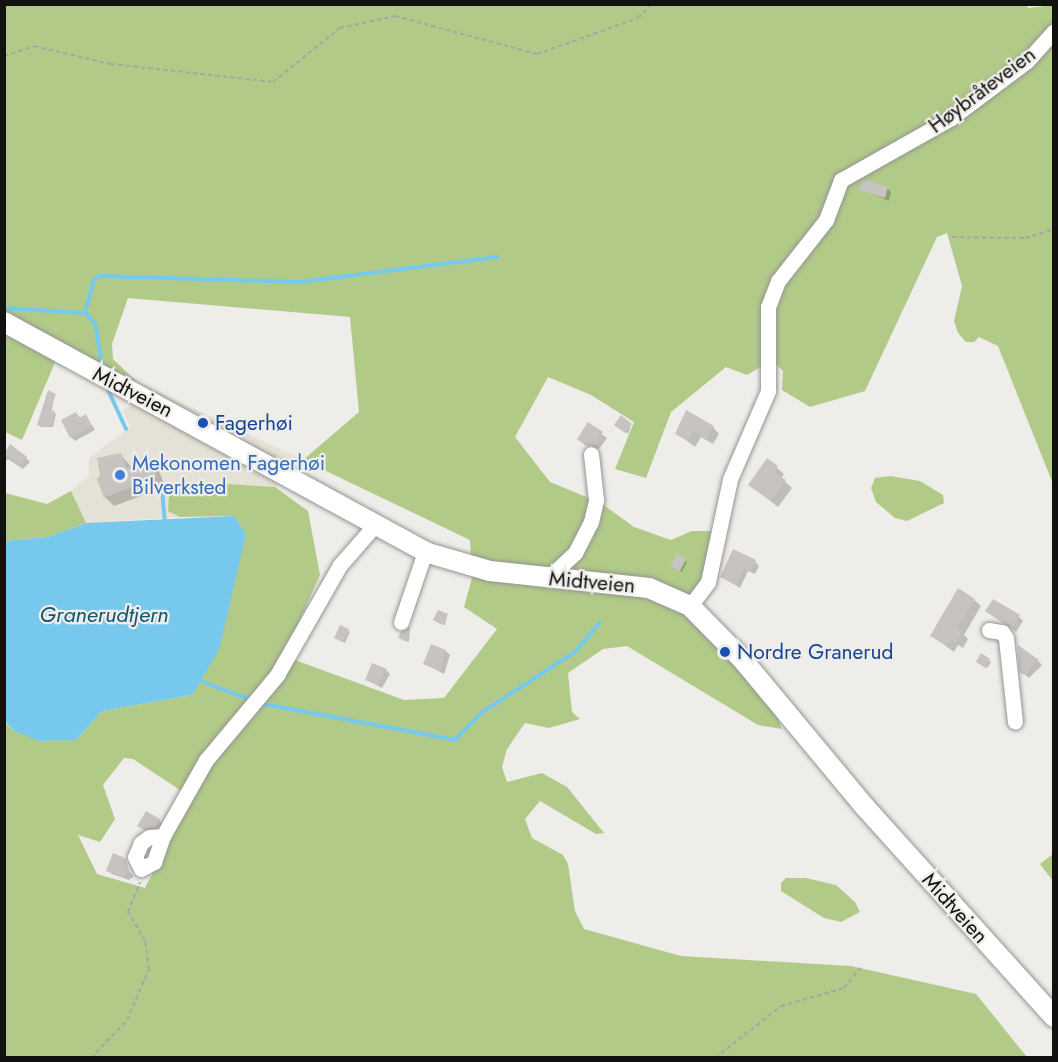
<!DOCTYPE html>
<meta charset="utf-8">
<style>
body{margin:0}
#map{position:relative;width:1058px;height:1062px;overflow:hidden;background:#eeede9;font-family:Jost,sans-serif}
div>[style]{position:absolute}
.built>*{inset:0;background:#e4e1d6}
.green>*{inset:0;background:#b1ca88}
.water>*{inset:0;background:#76c9ed}
.shadow>*{inset:0;background:#0003}
.stream>*{height:4px;margin:-2px;padding:0 2px;transform-origin:2px;border-radius:2px;background:#76c9ed}
.building>*{inset:0;background:#c6c3c0}
.path>*{height:2px;margin-top:-1px;transform-origin:0;background:repeating-linear-gradient(90deg,#a7a6a3 0 4.5px,transparent 0 7.5px)}
.roads{filter:drop-shadow(0 0 2px #969592) drop-shadow(0 0 2px #969592)}
.minor>*{height:15px;margin:-7.5px;padding:0 7.5px;transform-origin:7.5px;border-radius:7.5px;background:#fff}
.major>*{height:20px;margin:-10px;padding:0 10px;transform-origin:10px;border-radius:10px;background:#fff}
.dots>*{width:16px;height:16px;translate:-50% -50%;box-sizing:border-box;border:3px solid #eeede9;border-radius:50%}
span{translate:-50% -50%;white-space:nowrap;text-align:center;line-height:1.15;-webkit-text-stroke:4.5px #eeede9;paint-order:stroke}
.street-label{font-size:21px;color:#111110}
.transit-label{font-size:21px;color:#164399}
.left{translate:0 -50%;text-align:left}
.shop-label{font-size:21px;color:#366cbe}
.water-label{font-size:22px;color:#10556e;font-style:italic}
.frame{position:absolute;inset:0;border:6px solid #111110;pointer-events:none}
</style>
<div id="map">
<div class="built">
<i style="clip-path:polygon(137px 382px,303px 460px,275px 487px,227px 484px,179px 487px,169px 493px,168px 510px,180px 517px,86px 523px,71px 491px,89px 476px,89px 458px,130px 427px,123px 411px,133px 403px)"></i>
</div>
<div class="green">
<i style="clip-path:polygon(evenodd,1026px 4px,1028px 8px,1053px 5px,1053px 484px,998px 346px,979px 337px,974px 342px,966px 342px,958px 333px,954px 321px,962px 286px,947px 233px,937px 237px,865px 391px,810px 407px,782px 390px,783px 371px,772px 360px,747px 375px,726px 367px,671px 412px,646px 478px,615px 469px,634px 422px,591px 395px,548px 377px,515px 437px,550px 482px,601px 503px,634px 527px,671px 540px,692px 531px,713px 531px,714px 576px,701px 606px,758px 666px,782px 729px,758px 725px,627px 646px,603px 649px,568px 673px,572px 712px,580px 719px,549px 728px,525px 723px,507px 749px,502px 767px,507px 782px,542px 773px,567px 787px,604px 833px,596px 834px,540px 801px,525px 819px,532px 838px,563px 855px,568px 864px,575px 911px,584px 929px,681px 956px,851px 966px,976px 994px,1027px 1057px,5px 1057px,4px 721px,14px 731px,76px 740px,102px 711px,192px 695px,246px 534px,233px 516px,180px 517px,168px 511px,169px 493px,179px 487px,227px 484px,275px 487px,308px 511px,320px 575px,284px 656px,404px 700px,444px 698px,497px 629px,464px 607px,472px 578px,470px 540px,303px 460px,359px 412px,350px 317px,128px 298px,112px 344px,113px 359px,137px 382px,62px 346px,22px 440px,5px 432px,5px 5px,1026px 4px,124px 758px,133px 759px,192px 798px,145px 888px,97px 874px,78px 835px,100px 842px,115px 819px,103px 785px,124px 758px)"></i>
<i style="clip-path:polygon(890px 476px,920px 481px,943px 495px,944px 503px,907px 521px,895px 518px,876px 502px,871px 488px,875px 478px)"></i>
<i style="clip-path:polygon(71px 491px,86px 523px,48px 537px,5px 541px,5px 493px,47px 504px)"></i>
<i style="clip-path:polygon(1053px 854px,1054px 854px,1053px 881px,1040px 864px)"></i>
<i style="clip-path:polygon(786px 878px,806px 878px,836px 885px,855px 902px,860px 912px,841px 922px,824px 918px,781px 891px,781px 883px)"></i>
</div>
<div class="water">
<i style="clip-path:polygon(234px 516px,246px 534px,219px 650px,192px 695px,102px 711px,76px 740px,39px 741px,14px 731px,5px 721px,5px 541px,48px 537px,86px 523px)"></i>
</div>
<div class="shadow">
<i style="clip-path:polygon(887px 188px,891px 192px,889px 201px,861px 189px)"></i>
<i style="clip-path:polygon(55px 395px,51px 412px,56px 414px,53px 427px,40px 427px)"></i>
<i style="clip-path:polygon(76px 414px,81px 418px,86px 416px,95px 430px,75px 441px,71px 437px)"></i>
<i style="clip-path:polygon(588px 424px,607px 438px,599px 449px,583px 443px)"></i>
<i style="clip-path:polygon(631px 425px,628px 434px,618px 426px)"></i>
<i style="clip-path:polygon(713px 427px,719px 434px,713px 444px,701px 437px,695px 447px,676px 433px)"></i>
<i style="clip-path:polygon(4px 452px,26px 458px,30px 462px,23px 469px,8px 459px,4px 464px)"></i>
<i style="clip-path:polygon(121px 455px,132px 468px,150px 461px,159px 470px,165px 487px,114px 506px,105px 497px,98px 463px,107px 456px)"></i>
<i style="clip-path:polygon(768px 460px,784px 474px,781px 478px,792px 488px,778px 507px,750px 485px)"></i>
<i style="clip-path:polygon(678px 556px,687px 562px,682px 572px,674px 567px)"></i>
<i style="clip-path:polygon(755px 562px,759px 566px,755px 574px,748px 571px,740px 588px,722px 577px)"></i>
<i style="clip-path:polygon(974px 600px,981px 606px,964px 635px,968px 639px,963px 648px,958px 645px,954px 652px,932px 636px)"></i>
<i style="clip-path:polygon(987px 611px,1019px 617px,1023px 621px,1016px 632px)"></i>
<i style="clip-path:polygon(447px 616px,445px 625px,436px 622px)"></i>
<i style="clip-path:polygon(341px 627px,350px 632px,345px 643px,337px 639px)"></i>
<i style="clip-path:polygon(410px 627px,409px 642px,402px 640px,402px 632px)"></i>
<i style="clip-path:polygon(446px 651px,450px 655px,444px 674px,425px 664px)"></i>
<i style="clip-path:polygon(981px 656px,991px 662px,987px 668px,979px 663px)"></i>
<i style="clip-path:polygon(1038px 661px,1042px 665px,1029px 678px,1021px 671px)"></i>
<i style="clip-path:polygon(386px 670px,390px 674px,382px 688px,367px 680px)"></i>
<i style="clip-path:polygon(159px 820px,163px 825px,160px 830px,148px 833px,139px 826px)"></i>
<i style="clip-path:polygon(113px 856px,134px 876px,129px 880px,112px 874px,108px 870px)"></i>
</div>
<div class="stream">
<i style="left:4px;top:308px;width:81px;rotate:3.5deg"></i>
<i style="left:85px;top:313px;width:14px;rotate:45deg"></i>
<i style="left:95px;top:323px;width:43px;rotate:80.5deg"></i>
<i style="left:85px;top:313px;width:34px;rotate:-75deg"></i>
<i style="left:94px;top:280px;width:6px;rotate:-39deg"></i>
<i style="left:99px;top:276px;width:201px;rotate:1.7deg"></i>
<i style="left:300px;top:282px;width:199px;rotate:-7.2deg"></i>
<i style="left:108px;top:390px;width:43px;rotate:65.2deg"></i>
<i style="left:162px;top:489px;width:32px;rotate:85deg"></i>
<i style="left:201px;top:681px;width:50px;rotate:21deg"></i>
<i style="left:258px;top:703px;width:200px;rotate:10.6deg"></i>
<i style="left:455px;top:740px;width:37px;rotate:-46deg"></i>
<i style="left:481px;top:713px;width:112px;rotate:-33deg"></i>
<i style="left:575px;top:652px;width:38px;rotate:-50deg"></i>
</div>
<div class="building">
<i style="clip-path:polygon(863px 179px,888px 187px,885px 198px,859px 190px)"></i>
<i style="clip-path:polygon(48px 390px,56px 394px,49px 410px,55px 411px,51px 426px,42px 427px,37px 425px)"></i>
<i style="clip-path:polygon(686px 410px,714px 426px,706px 439px,694px 431px,688px 441px,675px 434px)"></i>
<i style="clip-path:polygon(76px 412px,79px 418px,86px 414px,92px 426px,70px 438px,61px 420px)"></i>
<i style="clip-path:polygon(621px 415px,632px 424px,625px 433px,614px 425px)"></i>
<i style="clip-path:polygon(588px 422px,603px 432px,595px 445px,586px 446px,577px 439px)"></i>
<i style="clip-path:polygon(10px 444px,27px 457px,21px 465px,4px 454px)"></i>
<i style="clip-path:polygon(121px 453px,127px 468px,150px 459px,157px 477px,104px 498px,97px 479px,101px 474px,97px 458px)"></i>
<i style="clip-path:polygon(767px 458px,778px 466px,774px 472px,786px 480px,771px 501px,748px 485px)"></i>
<i style="clip-path:polygon(733px 549px,756px 560px,751px 571px,744px 568px,736px 585px,720px 577px)"></i>
<i style="clip-path:polygon(677px 554px,686px 559px,680px 571px,670px 566px)"></i>
<i style="clip-path:polygon(958px 588px,975px 599px,957px 628px,962px 631px,956px 643px,951px 640px,947px 646px,930px 636px)"></i>
<i style="clip-path:polygon(993px 599px,1020px 615px,1012px 629px,985px 611px)"></i>
<i style="clip-path:polygon(438px 610px,448px 614px,443px 625px,433px 620px)"></i>
<i style="clip-path:polygon(340px 625px,349px 629px,343px 642px,334px 638px)"></i>
<i style="clip-path:polygon(410px 626px,407px 641px,398px 638px,401px 631px)"></i>
<i style="clip-path:polygon(431px 644px,446px 650px,440px 671px,423px 664px)"></i>
<i style="clip-path:polygon(1018px 645px,1039px 660px,1024px 675px,1019px 672px)"></i>
<i style="clip-path:polygon(981px 653px,990px 659px,985px 668px,976px 662px)"></i>
<i style="clip-path:polygon(372px 663px,387px 669px,378px 685px,365px 680px)"></i>
<i style="clip-path:polygon(146px 811px,160px 819px,156px 827px,143px 829px,137px 826px)"></i>
<i style="clip-path:polygon(113px 853px,125px 858px,130px 873px,126px 872px,125px 877px,106px 871px)"></i>
</div>
<div class="path">
<i style="left:4px;top:56px;width:32px;rotate:-18deg"></i>
<i style="left:34px;top:46px;width:79px;rotate:13.2deg"></i>
<i style="left:111px;top:64px;width:163px;rotate:6.3deg"></i>
<i style="left:273px;top:82px;width:86px;rotate:-38.9deg"></i>
<i style="left:340px;top:28px;width:56px;rotate:-12.3deg"></i>
<i style="left:395px;top:16px;width:147px;rotate:15deg"></i>
<i style="left:537px;top:54px;width:107px;rotate:-19.6deg"></i>
<i style="left:638px;top:18px;width:20px;rotate:-45deg"></i>
<i style="left:952px;top:237px;width:73px;rotate:0.8deg"></i>
<i style="left:1025px;top:238px;width:30px;rotate:-17deg"></i>
<i style="left:91px;top:1058px;width:52px;rotate:-46.5deg"></i>
<i style="left:127px;top:1020px;width:56px;rotate:-66.7deg"></i>
<i style="left:149px;top:969px;width:28px;rotate:-98deg"></i>
<i style="left:145px;top:941px;width:34px;rotate:-120deg"></i>
<i style="left:128px;top:912px;width:32px;rotate:-68deg"></i>
<i style="left:715px;top:1058px;width:84px;rotate:-38.2deg"></i>
<i style="left:781px;top:1006px;width:66px;rotate:-15.9deg"></i>
<i style="left:844px;top:988px;width:26px;rotate:-51deg"></i>
</div>
<div class="roads">
<div class="minor">
<i style="left:548px;top:578px;width:37px;rotate:-43deg"></i>
<i style="left:575px;top:553px;width:35px;rotate:-63deg"></i>
<i style="left:591px;top:522px;width:23px;rotate:-77deg"></i>
<i style="left:596px;top:500px;width:46px;rotate:-96.2deg"></i>
<i style="left:690px;top:606px;width:30px;rotate:-53deg"></i>
<i style="left:708px;top:582px;width:105px;rotate:-77.9deg"></i>
<i style="left:730px;top:479px;width:96px;rotate:-66.6deg"></i>
<i style="left:768px;top:391px;width:84px;rotate:-90deg"></i>
<i style="left:768px;top:307px;width:28px;rotate:-69deg"></i>
<i style="left:778px;top:281px;width:78px;rotate:-51.8deg"></i>
<i style="left:826px;top:220px;width:43px;rotate:-69.4deg"></i>
<i style="left:841px;top:180px;width:126px;rotate:-29.4deg"></i>
<i style="left:951px;top:118px;width:95px;rotate:-36.9deg"></i>
<i style="left:1027px;top:61px;width:40px;rotate:-48deg"></i>
<i style="left:401px;top:622px;width:74px;rotate:-71.1deg"></i>
<i style="left:989px;top:630px;width:13px;rotate:9deg"></i>
<i style="left:1002px;top:632px;width:7px;rotate:56deg"></i>
<i style="left:1006px;top:638px;width:84px;rotate:83.9deg"></i>
<i style="left:163px;top:836px;width:14px;rotate:176deg"></i>
<i style="left:149px;top:837px;width:10px;rotate:143deg"></i>
<i style="left:141px;top:843px;width:15px;rotate:113deg"></i>
<i style="left:135px;top:857px;width:13px;rotate:63deg"></i>
<i style="left:141px;top:869px;width:15px;rotate:-28deg"></i>
<i style="left:154px;top:862px;width:28px;rotate:-71deg"></i>
<i style="left:163px;top:836px;width:87px;rotate:-60.5deg"></i>
<i style="left:206px;top:760px;width:111px;rotate:-50.1deg"></i>
<i style="left:277px;top:675px;width:127px;rotate:-60.2deg"></i>
<i style="left:340px;top:565px;width:52px;rotate:-48.9deg"></i>
</div>
<div class="major">
<i style="left:4px;top:322px;width:480px;rotate:28.6deg"></i>
<i style="left:425px;top:552px;width:68px;rotate:16.3deg"></i>
<i style="left:490px;top:571px;width:160px;rotate:6.1deg"></i>
<i style="left:649px;top:588px;width:45px;rotate:23.7deg"></i>
<i style="left:690px;top:606px;width:74px;rotate:45.5deg"></i>
<i style="left:742px;top:659px;width:192px;rotate:50.3deg"></i>
<i style="left:865px;top:807px;width:283px;rotate:48deg"></i>
</div>
</div>
<div class="dots">
<i style="left:203px;top:423px;background:#1a4fb4"></i>
<i style="left:120px;top:475px;background:#3f7fe0"></i>
<i style="left:725px;top:652px;background:#1a4fb4"></i>
</div>
<div class="street-label">
<span style="left:982px;top:90px;rotate:-37deg">Høybråteveien</span>
<span style="left:133px;top:392px;rotate:27deg">Midtveien</span>
<span style="left:592px;top:582px;rotate:5deg">Midtveien</span>
<span style="left:955px;top:908px;rotate:48deg">Midtveien</span>
</div>
<div class="transit-label">
<span class="left" style="left:215px;top:423px">Fagerhøi</span>
<span class="left" style="left:737px;top:652px">Nordre Granerud</span>
</div>
<div class="shop-label">
<span class="left" style="left:132px;top:475px">Mekonomen Fagerhøi<br>Bilverksted</span>
</div>
<div class="water-label">
<span style="left:104px;top:615px">Granerudtjern</span>
</div>
<div class="frame"></div>
</div>
